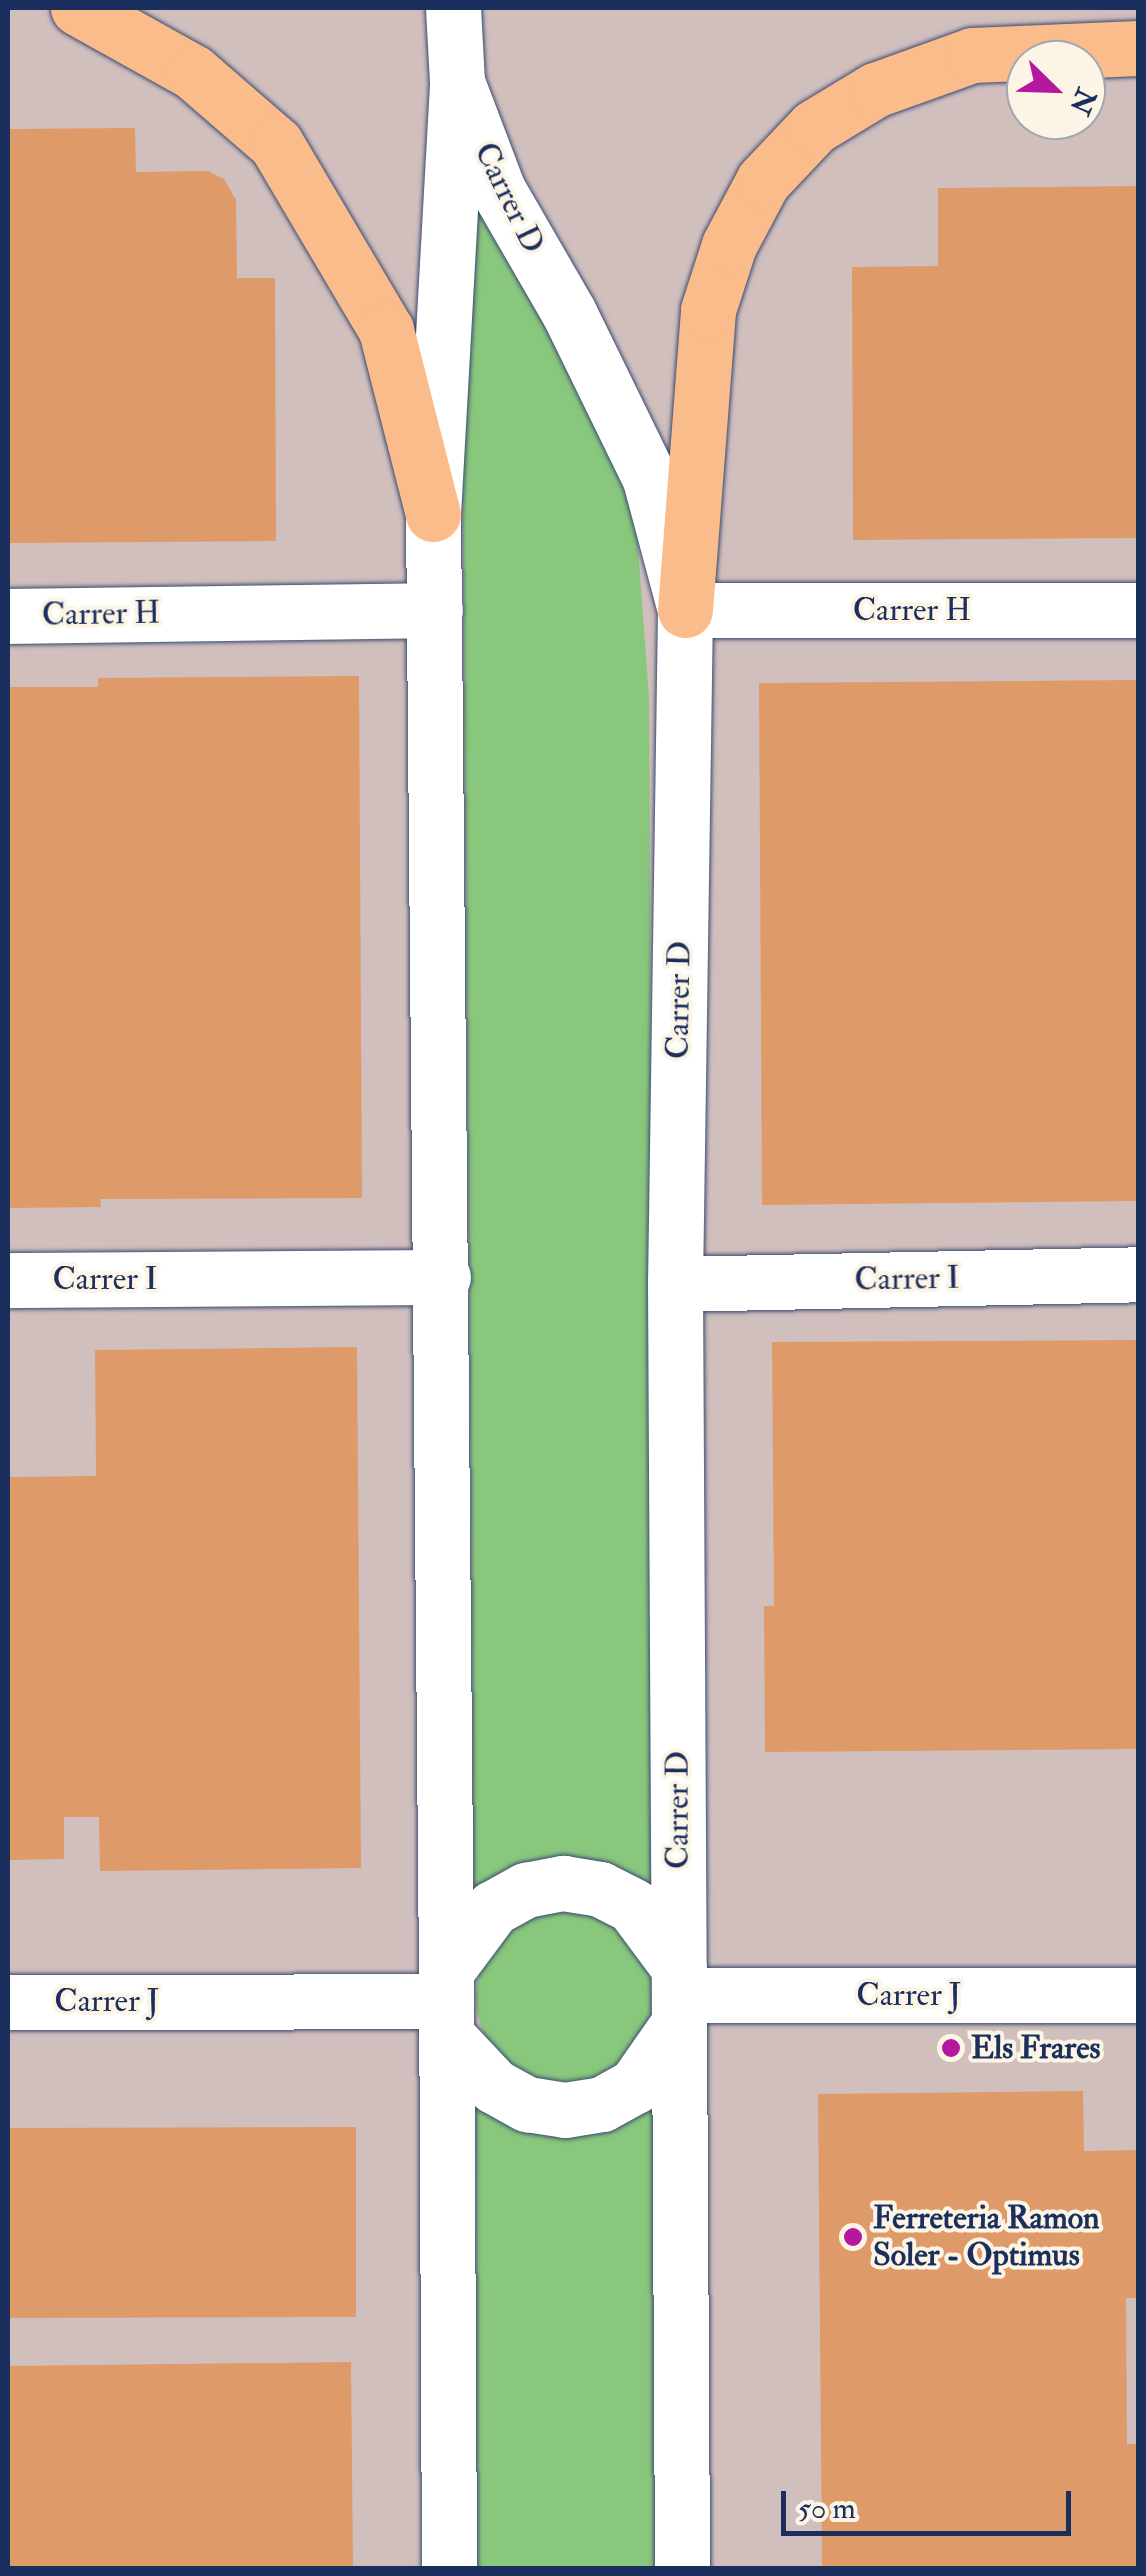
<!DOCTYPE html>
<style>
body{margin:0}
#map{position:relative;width:1146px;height:2576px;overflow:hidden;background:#f3ecd3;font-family:"IM FELL Double Pica",serif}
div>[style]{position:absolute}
.industrial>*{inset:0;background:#d1bfbe}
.green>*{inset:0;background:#89c77d}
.round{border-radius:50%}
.building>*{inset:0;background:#df9a69}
.roads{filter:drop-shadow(0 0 2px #3b4b70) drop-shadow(0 0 2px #3b4b70)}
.minor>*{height:55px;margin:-27.5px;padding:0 27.5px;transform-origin:27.5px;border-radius:27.5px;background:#fff}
.highway>*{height:55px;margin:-27.5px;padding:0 27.5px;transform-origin:27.5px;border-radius:27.5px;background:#f9bc8a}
.dots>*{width:28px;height:28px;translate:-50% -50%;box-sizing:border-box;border:5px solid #fcf5e5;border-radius:50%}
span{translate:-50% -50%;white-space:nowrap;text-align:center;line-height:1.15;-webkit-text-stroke:8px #fcf5e5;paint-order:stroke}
.street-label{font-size:32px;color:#1b2f5e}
.poi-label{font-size:32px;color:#1b2f5e;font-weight:700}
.left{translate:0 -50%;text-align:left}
.frame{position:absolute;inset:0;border:10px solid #1b2f5e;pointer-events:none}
.north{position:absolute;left:1006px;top:40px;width:100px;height:100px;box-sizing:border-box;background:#fcf5e5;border:2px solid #a2a6af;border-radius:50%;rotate:113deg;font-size:28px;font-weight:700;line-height:40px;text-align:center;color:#1b2f5e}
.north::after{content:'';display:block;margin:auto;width:35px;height:45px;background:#b5179e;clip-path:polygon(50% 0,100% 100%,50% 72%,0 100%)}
.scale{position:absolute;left:781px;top:2491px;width:290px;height:45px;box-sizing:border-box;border:5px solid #1b2f5e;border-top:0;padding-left:12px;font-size:30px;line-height:35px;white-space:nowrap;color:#1b2f5e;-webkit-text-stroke:8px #fcf5e5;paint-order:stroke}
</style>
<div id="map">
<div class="industrial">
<i style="clip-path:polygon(evenodd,8px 8px,1138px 8px,1138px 2568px,8px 2568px,8px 8px,1026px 60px,1086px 60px,1086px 120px,1026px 120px,1026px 60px)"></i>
</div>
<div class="green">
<i style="clip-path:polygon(472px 207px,488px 208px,635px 507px,649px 697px,655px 1889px,474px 1886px,461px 226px)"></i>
<i class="round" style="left:476px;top:1908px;width:178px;height:178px"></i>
<i style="clip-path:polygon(656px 2100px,659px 2568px,477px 2568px,476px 2105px)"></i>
</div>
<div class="building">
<i style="clip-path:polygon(135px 128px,136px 172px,208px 171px,224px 179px,236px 200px,237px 278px,275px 278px,276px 541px,8px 543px,8px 129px)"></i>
<i style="clip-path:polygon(1138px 186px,1138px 538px,853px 540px,852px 267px,938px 266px,938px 188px)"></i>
<i style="clip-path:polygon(359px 676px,362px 1198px,100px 1199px,101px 1207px,8px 1208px,8px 687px,98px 687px,98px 678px)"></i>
<i style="clip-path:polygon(1138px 680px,1138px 1201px,762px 1205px,759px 683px)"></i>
<i style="clip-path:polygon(1138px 1340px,1138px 1749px,765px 1752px,764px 1606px,774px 1606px,772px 1342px)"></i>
<i style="clip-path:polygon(357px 1347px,361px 1868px,100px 1871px,99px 1817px,64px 1817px,64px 1859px,8px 1860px,8px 1477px,96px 1476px,95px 1350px)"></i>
<i style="clip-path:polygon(1083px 2091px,1084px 2151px,1138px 2150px,1138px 2298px,1126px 2298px,1127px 2444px,1138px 2444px,1138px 2568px,822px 2568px,818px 2094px)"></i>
<i style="clip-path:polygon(356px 2127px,356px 2317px,8px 2318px,8px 2128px)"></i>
<i style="clip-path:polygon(351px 2362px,353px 2568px,8px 2568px,8px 2366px)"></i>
</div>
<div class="roads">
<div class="minor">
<i style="left:685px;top:610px;width:453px"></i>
<i style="left:8px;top:616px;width:427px;rotate:-0.8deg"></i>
<i style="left:8px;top:1280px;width:435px;rotate:-0.4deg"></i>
<i style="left:675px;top:1284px;width:463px;rotate:-1.2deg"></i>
<i style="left:446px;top:1971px;width:1457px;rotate:-90.51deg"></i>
<i style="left:433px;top:514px;width:433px;rotate:-86.8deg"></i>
<i style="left:457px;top:82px;width:74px;rotate:-93.1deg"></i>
<i style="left:679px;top:1995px;width:459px"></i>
<i style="left:8px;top:2002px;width:438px;rotate:-0.1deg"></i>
<i style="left:679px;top:2023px;width:545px;rotate:89.68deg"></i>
<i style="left:447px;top:2036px;width:69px;rotate:46.8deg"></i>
<i style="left:494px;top:2086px;width:38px;rotate:29deg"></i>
<i style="left:527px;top:2104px;width:38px;rotate:9deg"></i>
<i style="left:565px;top:2110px;width:37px;rotate:-9deg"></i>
<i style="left:602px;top:2104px;width:38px;rotate:-29deg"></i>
<i style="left:635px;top:2086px;width:77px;rotate:-55.1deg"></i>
<i style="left:679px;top:2023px;width:739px;rotate:-90.31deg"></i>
<i style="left:675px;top:1284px;width:674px;rotate:-89.15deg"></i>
<i style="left:685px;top:610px;width:136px;rotate:-105deg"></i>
<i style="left:650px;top:479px;width:185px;rotate:-116deg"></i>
<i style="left:569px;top:313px;width:142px;rotate:-120deg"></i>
<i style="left:498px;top:190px;width:116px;rotate:-110.8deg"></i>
<i style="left:449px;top:2568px;width:597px;rotate:-90.29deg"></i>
<i style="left:446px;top:1971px;width:79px;rotate:-53.3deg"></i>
<i style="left:493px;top:1908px;width:38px;rotate:-29deg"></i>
<i style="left:526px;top:1890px;width:38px;rotate:-11deg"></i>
<i style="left:563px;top:1883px;width:37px;rotate:9deg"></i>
<i style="left:600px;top:1889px;width:37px;rotate:27deg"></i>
<i style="left:633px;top:1906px;width:77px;rotate:53.4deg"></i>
</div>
<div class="highway">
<i style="left:78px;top:8px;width:132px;rotate:29.1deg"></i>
<i style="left:193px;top:72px;width:110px;rotate:40.9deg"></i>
<i style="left:276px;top:144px;width:216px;rotate:59.4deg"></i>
<i style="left:386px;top:330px;width:190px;rotate:75.7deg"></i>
<i style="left:685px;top:610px;width:301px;rotate:-85.6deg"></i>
<i style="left:708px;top:310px;width:68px;rotate:-72.1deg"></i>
<i style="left:729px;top:245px;width:72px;rotate:-62deg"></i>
<i style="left:763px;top:181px;width:74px;rotate:-46.6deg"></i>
<i style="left:814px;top:127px;width:71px;rotate:-31.2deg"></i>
<i style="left:875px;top:90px;width:103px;rotate:-19.8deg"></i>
<i style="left:972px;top:55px;width:166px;rotate:-2.4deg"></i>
</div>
</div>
<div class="dots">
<i style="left:951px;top:2048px;background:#b5179e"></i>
<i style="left:853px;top:2237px;background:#b5179e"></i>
</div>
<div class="street-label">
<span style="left:509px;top:198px;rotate:64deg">Carrer D</span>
<span style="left:912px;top:610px">Carrer H</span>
<span style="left:101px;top:614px;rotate:-1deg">Carrer H</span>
<span style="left:679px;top:1000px;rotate:-89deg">Carrer D</span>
<span style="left:105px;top:1279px">Carrer I</span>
<span style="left:907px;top:1279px;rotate:-1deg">Carrer I</span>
<span style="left:678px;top:1810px;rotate:-90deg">Carrer D</span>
<span style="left:909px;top:1995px">Carrer J</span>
<span style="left:107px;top:2001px">Carrer J</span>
</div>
<div class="poi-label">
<span class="left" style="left:971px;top:2048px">Els Frares</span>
<span class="left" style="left:873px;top:2237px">Ferreteria Ramon<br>Soler - Optimus</span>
</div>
<div class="frame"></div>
<div class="north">N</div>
<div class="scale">50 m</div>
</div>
